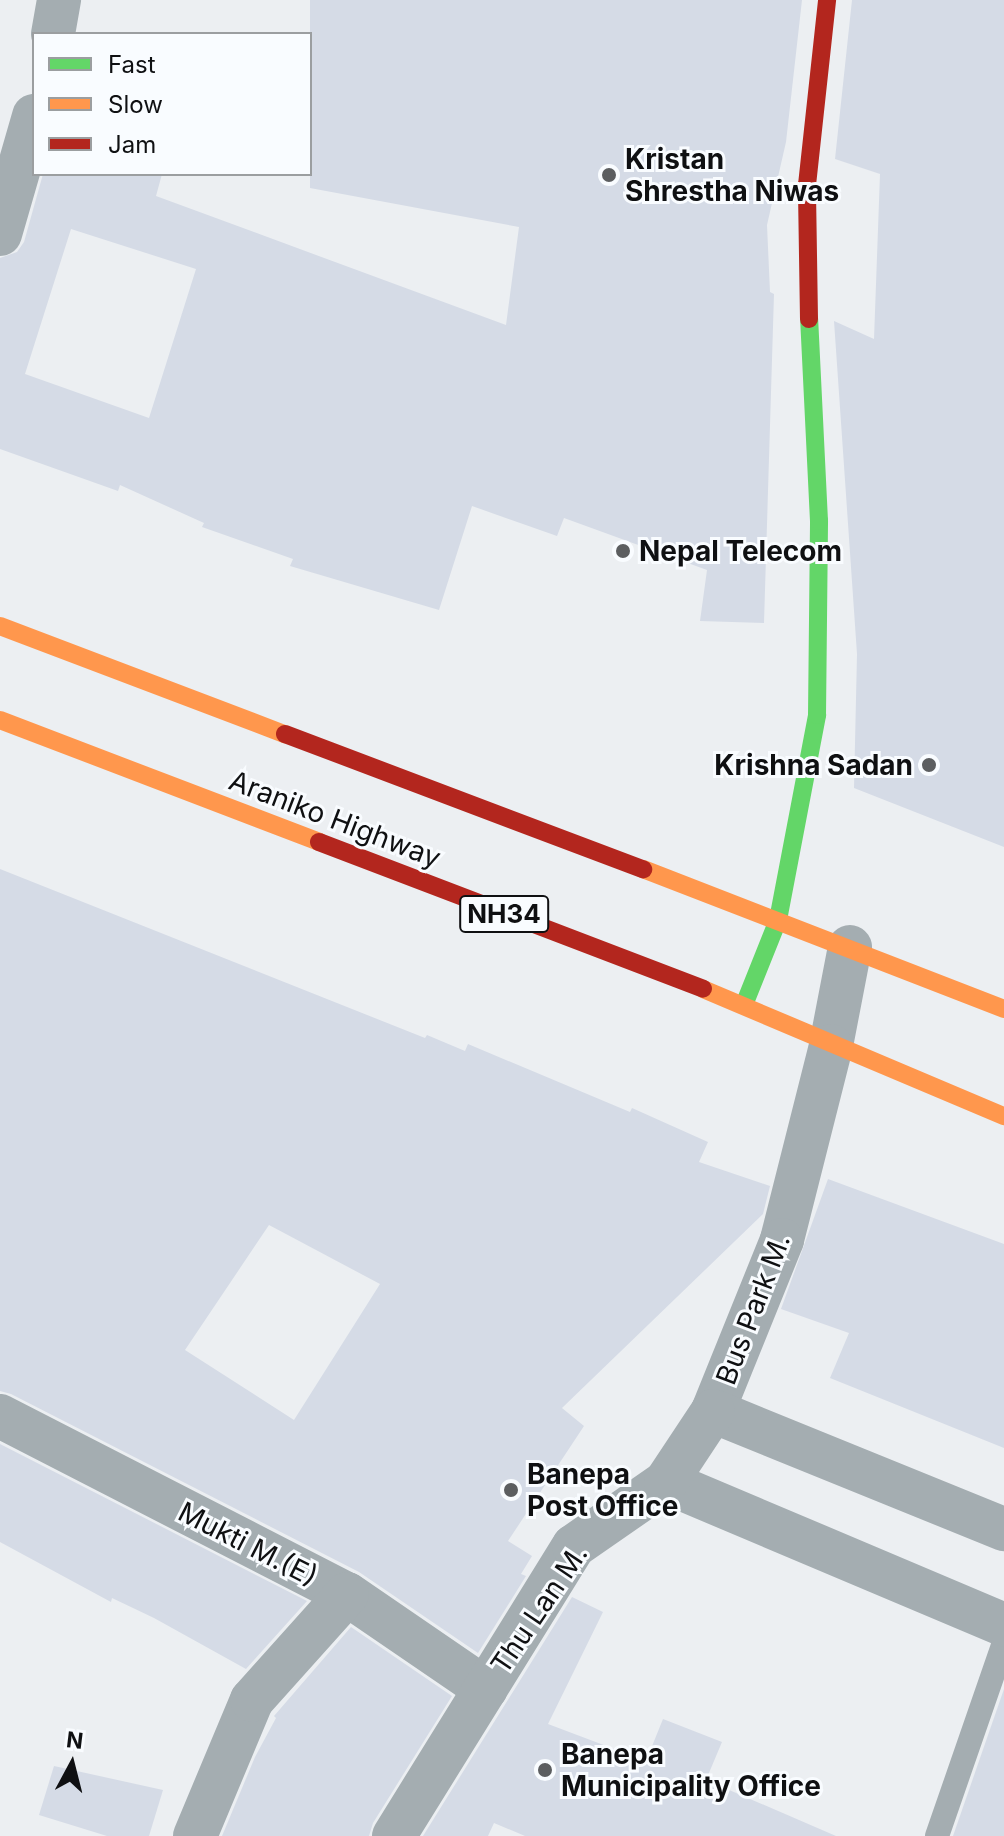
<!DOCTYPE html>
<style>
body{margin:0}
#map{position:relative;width:1004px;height:1836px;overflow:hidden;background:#eceff2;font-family:Inter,sans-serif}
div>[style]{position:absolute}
.building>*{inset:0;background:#d5dbe6}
.lane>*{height:24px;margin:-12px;padding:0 12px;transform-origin:12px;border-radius:12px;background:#a4adb1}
.street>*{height:44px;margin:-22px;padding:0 22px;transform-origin:22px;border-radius:22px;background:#a4adb1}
.fast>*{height:18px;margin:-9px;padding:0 9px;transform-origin:9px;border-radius:9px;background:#63d668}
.slow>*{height:18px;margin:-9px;padding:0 9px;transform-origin:9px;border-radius:9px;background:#ff974d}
.jam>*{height:18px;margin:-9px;padding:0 9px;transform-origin:9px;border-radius:9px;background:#b3261e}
.dots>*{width:22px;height:22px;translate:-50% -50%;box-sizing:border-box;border:4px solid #f9fcff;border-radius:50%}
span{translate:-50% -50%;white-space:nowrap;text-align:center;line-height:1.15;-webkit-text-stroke:6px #f9fcff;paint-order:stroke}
.shield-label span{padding:2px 6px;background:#f9fcff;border:2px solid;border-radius:6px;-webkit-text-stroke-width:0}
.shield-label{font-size:26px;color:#0f1012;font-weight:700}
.poi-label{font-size:28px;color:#0f1012;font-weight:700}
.left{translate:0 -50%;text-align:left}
.right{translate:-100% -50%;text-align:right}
.street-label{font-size:28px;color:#0f1012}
.legend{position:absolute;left:32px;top:32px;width:280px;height:144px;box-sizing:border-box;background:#f9fcff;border:2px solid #9b9ea0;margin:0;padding:10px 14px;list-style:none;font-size:24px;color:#0f1012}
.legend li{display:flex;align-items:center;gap:16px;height:40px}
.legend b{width:40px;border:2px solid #9b9ea0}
.north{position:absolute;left:32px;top:1724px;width:80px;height:80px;-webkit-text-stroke:6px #f9fcff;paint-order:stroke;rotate:7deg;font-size:22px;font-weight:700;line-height:32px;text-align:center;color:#0f1012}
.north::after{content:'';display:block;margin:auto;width:28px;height:36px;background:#0f1012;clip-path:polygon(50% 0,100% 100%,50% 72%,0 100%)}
</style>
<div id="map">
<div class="building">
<i style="clip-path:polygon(evenodd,310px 0,802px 0,786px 142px,767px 225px,770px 292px,774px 294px,764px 623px,700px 621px,707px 570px,564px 518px,557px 536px,472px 506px,439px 610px,290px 566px,293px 559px,202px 527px,204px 523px,120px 485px,118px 491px,0 449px,0 258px,17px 252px,24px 242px,43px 174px,162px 174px,156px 196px,506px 325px,519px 227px,310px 188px,310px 0,71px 229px,196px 269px,149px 418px,25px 374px,71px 229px)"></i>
<i style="clip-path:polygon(852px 0,1004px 0,1004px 847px,854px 788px,857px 654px,834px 321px,874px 339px,880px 174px,835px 159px)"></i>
<i style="clip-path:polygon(evenodd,0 869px,425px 1038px,427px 1035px,465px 1051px,468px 1044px,630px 1112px,632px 1108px,708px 1142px,699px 1162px,770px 1186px,763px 1214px,562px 1408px,584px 1426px,508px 1541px,532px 1556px,521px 1574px,526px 1576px,478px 1653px,359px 1572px,11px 1394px,0 1391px,0 869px,269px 1225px,380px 1284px,294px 1420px,185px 1350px,269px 1225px)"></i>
<i style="clip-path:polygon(828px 1179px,1004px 1244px,1004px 1448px,830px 1378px,849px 1333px,781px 1309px)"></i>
<i style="clip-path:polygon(0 1444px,307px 1601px,246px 1669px,154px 1618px,112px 1598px,111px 1602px,0 1542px)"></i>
<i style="clip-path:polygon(572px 1597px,603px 1612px,548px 1724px,646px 1761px,663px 1719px,722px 1742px,706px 1780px,836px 1836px,525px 1836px,494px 1823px,488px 1836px,423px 1836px)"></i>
<i style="clip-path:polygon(351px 1627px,452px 1696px,373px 1823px,369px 1836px,222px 1836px,255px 1757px,276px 1718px,274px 1716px)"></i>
<i style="clip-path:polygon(1004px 1689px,1004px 1836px,953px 1836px)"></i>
<i style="clip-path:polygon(54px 1766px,163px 1790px,149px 1836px,107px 1836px,39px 1815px)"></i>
</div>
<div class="lane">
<i style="left:937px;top:1836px;width:204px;rotate:-70.9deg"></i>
</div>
<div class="street">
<i style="left:53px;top:34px;width:35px;rotate:-80deg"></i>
<i style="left:0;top:234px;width:123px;rotate:-73.9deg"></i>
<i style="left:850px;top:947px;width:101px;rotate:100.9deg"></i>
<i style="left:831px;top:1046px;width:200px;rotate:104.2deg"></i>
<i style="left:782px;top:1240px;width:184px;rotate:112deg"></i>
<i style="left:713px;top:1411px;width:314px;rotate:22.1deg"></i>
<i style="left:0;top:1416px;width:390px;rotate:27.2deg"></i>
<i style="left:347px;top:1594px;width:168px;rotate:34.4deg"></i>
<i style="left:666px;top:1482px;width:367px;rotate:22.9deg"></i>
<i style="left:195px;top:1836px;width:147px;rotate:-67.3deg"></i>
<i style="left:252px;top:1700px;width:142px;rotate:-48.1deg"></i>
<i style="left:394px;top:1836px;width:341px;rotate:-58.2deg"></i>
<i style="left:574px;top:1546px;width:112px;rotate:-34.8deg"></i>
<i style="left:666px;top:1482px;width:85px;rotate:-56.5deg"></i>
</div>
<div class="fast">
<i style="left:744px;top:1005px;width:92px;rotate:-68.2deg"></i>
<i style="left:778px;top:920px;width:209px;rotate:-79.2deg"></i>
<i style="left:817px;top:715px;width:194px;rotate:-89.4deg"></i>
<i style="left:819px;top:521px;width:202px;rotate:-92.8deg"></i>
</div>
<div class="slow">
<i style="left:0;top:626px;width:305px;rotate:20.8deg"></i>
<i style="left:0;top:720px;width:342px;rotate:20.9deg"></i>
<i style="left:643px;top:869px;width:387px;rotate:21.2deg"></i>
<i style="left:703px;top:989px;width:327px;rotate:22.9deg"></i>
</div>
<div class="jam">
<i style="left:809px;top:319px;width:134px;rotate:-90.9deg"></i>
<i style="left:807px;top:185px;width:186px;rotate:-83.8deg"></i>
<i style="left:285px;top:734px;width:383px;rotate:20.7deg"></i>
<i style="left:319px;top:842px;width:411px;rotate:20.9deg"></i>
</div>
<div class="dots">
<i style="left:609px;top:175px;background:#5c5e60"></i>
<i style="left:623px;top:551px;background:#5c5e60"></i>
<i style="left:929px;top:765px;background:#5c5e60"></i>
<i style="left:511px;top:1490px;background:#5c5e60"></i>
<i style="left:545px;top:1770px;background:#5c5e60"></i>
</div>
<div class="shield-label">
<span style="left:504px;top:914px">NH34</span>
</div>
<div class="poi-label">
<span class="left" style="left:625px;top:175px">Kristan<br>Shrestha Niwas</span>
<span class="left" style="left:639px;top:551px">Nepal Telecom</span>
<span class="right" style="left:913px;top:765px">Krishna Sadan</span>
<span class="left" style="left:527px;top:1490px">Banepa<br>Post Office</span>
<span class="left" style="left:561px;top:1770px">Banepa<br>Municipality Office</span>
</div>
<div class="street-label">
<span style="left:335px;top:819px;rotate:21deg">Araniko Highway</span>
<span style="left:753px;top:1309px;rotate:-69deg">Bus Park M.</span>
<span style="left:248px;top:1544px;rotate:27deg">Mukti M.(E)</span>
<span style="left:539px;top:1609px;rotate:-56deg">Thu Lan M.</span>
</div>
<ul class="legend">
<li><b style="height:10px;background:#63d668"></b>Fast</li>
<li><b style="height:10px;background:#ff974d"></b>Slow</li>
<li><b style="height:10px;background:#b3261e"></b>Jam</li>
</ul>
<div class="north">N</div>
</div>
